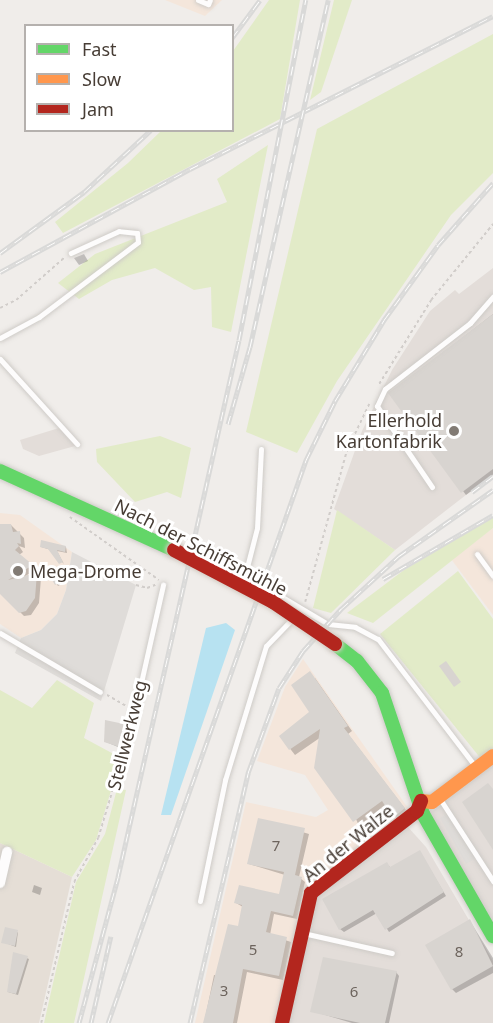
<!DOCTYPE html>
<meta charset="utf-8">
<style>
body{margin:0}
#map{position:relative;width:493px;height:1023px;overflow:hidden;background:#f0edea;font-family:"Noto Sans",sans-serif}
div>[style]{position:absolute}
.residential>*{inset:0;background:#e5ded6}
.commercial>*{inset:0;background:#f4e6db}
.industrial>*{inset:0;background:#e3ddd9}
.green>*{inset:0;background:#e2ebc8}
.parking>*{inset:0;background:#dfdcd9}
.water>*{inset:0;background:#b7e2f1}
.shadow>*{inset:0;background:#0003}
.building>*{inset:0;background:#d8d4d0}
.path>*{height:1.5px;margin-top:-0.75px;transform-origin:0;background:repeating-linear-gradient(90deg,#d1cdca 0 3px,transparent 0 6px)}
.roads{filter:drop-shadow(0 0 2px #cecbc7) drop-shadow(0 0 2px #cecbc7)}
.lane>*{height:5px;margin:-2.5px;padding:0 2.5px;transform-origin:2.5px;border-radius:2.5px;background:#fdfcfc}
.street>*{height:10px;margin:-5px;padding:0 5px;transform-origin:5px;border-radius:5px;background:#fdfcfc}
.fast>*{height:14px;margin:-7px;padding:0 7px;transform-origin:7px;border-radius:7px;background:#63d668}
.slow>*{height:14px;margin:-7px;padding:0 7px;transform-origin:7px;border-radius:7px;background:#ff974d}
.jam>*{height:14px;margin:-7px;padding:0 7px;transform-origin:7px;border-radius:7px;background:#b3261e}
.rail>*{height:5px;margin-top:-2.5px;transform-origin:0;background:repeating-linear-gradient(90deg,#fff 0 9px,#d9d9d8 0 18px);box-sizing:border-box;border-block:2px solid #d9d9d8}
.bridges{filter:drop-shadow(0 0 2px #d3ccc3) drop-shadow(0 0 2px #d3ccc3)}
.jam-bridge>*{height:14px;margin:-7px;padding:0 7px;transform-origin:7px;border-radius:7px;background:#b3261e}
.dots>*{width:16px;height:16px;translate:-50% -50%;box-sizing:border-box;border:3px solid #fff;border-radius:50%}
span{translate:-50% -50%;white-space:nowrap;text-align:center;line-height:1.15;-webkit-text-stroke:6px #fff;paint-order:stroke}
.number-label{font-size:15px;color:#6d645d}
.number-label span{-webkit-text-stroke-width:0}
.poi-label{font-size:18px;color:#473d35}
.right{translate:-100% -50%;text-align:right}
.left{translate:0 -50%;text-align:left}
.street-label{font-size:18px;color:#473d35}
.legend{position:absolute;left:24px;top:24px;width:210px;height:108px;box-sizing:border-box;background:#fff;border:2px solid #b5b1ae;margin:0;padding:8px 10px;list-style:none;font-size:18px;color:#473d35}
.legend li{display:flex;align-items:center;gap:12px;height:30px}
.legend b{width:30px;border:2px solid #b5b1ae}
</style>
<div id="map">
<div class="residential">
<i style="clip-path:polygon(0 843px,72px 877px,39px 1023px,0 1023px)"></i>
</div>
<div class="commercial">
<i style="clip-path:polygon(165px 0,222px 0,205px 16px)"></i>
<i style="clip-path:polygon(0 513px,20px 515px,72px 552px,66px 590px,57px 614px,41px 630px,21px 638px,0 624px)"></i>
<i style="clip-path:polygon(493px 528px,493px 615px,451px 559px)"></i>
<i style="clip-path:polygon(303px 659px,408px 808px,407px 813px,276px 1023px,195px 1023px,246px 802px,316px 817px,328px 810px,305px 775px,257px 761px,285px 687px)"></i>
</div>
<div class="industrial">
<i style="clip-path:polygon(493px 268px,493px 474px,395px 550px,334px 509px,362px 431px,392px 370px,430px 311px,455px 290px,459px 294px)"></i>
<i style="clip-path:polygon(59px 428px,75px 446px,39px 456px,23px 449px,20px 440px)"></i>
<i style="clip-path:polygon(493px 765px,493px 923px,426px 816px)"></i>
<i style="clip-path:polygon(407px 826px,426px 847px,493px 961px,493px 1023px,289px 1023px,317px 890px)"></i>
</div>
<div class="green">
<i style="clip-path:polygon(269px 0,300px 0,280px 119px,63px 233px,55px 222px,128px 163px,161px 131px,232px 130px,233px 51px)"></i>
<i style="clip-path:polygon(334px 0,352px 0,321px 92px,310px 100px)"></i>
<i style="clip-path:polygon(493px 34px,493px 173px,451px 215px,337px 381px,297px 453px,246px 432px,317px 129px)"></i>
<i style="clip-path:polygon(268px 145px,231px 332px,212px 327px,211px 287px,194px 290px,155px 268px,112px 280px,79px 299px,58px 283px,95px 254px,227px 202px,217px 179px)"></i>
<i style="clip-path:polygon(160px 436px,191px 448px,181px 498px,167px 492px,135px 502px,97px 462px,96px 449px)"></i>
<i style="clip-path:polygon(337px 510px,395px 550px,331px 613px,313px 608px)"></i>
<i style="clip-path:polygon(493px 517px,493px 528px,373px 623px,347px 613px,404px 570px)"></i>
<i style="clip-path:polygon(458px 571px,493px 619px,493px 751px,482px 760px,380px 634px)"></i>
<i style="clip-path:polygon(57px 680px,94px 703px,84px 738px,121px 758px,96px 840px,72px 877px,0 843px,0 690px,32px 708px)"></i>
<i style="clip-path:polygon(117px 789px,126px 790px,74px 1023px,44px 1023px,76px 882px,105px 834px)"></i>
</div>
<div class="parking">
<i style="clip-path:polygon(72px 552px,136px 585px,101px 701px,15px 653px,21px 638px,41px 630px,57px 614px,66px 590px)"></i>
<i style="clip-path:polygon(449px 813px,478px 857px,466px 864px,440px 818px)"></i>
</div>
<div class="water">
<i style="clip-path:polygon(226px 623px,235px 630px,171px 815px,161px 815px,206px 628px)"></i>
</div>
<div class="shadow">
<i style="clip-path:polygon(84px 254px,88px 261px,79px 265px,74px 258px)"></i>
<i style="clip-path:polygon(493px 314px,493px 475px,466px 495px,390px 394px)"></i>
<i style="clip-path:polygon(11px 525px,24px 538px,25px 548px,19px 546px,23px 552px,19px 555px,36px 570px,25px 576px,37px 574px,41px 578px,39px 603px,31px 615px,24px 616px,0 592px,0 527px)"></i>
<i style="clip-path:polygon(41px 547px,66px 547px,67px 553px,57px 551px,64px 564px,51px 550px)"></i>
<i style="clip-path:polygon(60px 568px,65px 582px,58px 586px,52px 576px)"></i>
<i style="clip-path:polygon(315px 678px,352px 731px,348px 734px,409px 814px,399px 822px,387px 806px,359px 826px,321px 737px,295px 755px,281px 737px,311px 712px)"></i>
<i style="clip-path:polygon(123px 725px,126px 729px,125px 750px,106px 742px)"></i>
<i style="clip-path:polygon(259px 819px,309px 834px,299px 877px,305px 882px,297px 919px,274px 914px,270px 935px,291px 942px,283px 980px,247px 972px,237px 1023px,204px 1023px,214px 975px,219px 976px,239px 928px,243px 907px,236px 903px,280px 895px,285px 875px,249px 864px)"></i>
<i style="clip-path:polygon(420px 852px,446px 896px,389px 932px,377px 913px,344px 932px,340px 929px,387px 864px,391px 868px)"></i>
<i style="clip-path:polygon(34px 885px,42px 888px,40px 895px,32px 892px)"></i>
<i style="clip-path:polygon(470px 921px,493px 958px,493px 973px,456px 993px,452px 989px)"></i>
<i style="clip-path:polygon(18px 932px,16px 947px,3px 942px)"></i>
<i style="clip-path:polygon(14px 953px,29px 959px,18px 995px,8px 992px)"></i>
<i style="clip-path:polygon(396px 972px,399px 976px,389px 1023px,352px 1023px,312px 1011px)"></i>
</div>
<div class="building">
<i style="clip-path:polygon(493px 314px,493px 469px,461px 493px,388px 393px)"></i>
<i style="clip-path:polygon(0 524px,11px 524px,13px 532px,20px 531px,21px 544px,17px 543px,19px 546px,15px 550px,33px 565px,8px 580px,37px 573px,35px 598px,26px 611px,19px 613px,0 594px)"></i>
<i style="clip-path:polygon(41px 540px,66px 546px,65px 552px,57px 550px,63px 562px,59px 564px,48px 549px,40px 547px)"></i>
<i style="clip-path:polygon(60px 567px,63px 580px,55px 585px,50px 576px,53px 568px)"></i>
<i style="clip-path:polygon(446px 661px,461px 682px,454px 687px,439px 666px)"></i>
<i style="clip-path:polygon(310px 671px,348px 726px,344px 728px,405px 808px,393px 818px,382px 801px,353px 822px,314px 768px,320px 729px,289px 750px,279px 736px,309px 712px,291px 685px)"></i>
<i style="clip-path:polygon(105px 720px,124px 724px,123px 748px,104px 742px)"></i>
<i style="clip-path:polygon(488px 783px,493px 789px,493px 850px,462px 802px)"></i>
<i style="clip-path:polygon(258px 818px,305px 828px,295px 875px,302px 877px,293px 916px,271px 911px,266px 932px,287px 937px,279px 976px,243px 969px,233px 1023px,203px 1023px,228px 924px,238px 926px,242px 905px,234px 903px,239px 885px,279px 894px,284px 872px,247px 864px)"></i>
<i style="clip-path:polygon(420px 850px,444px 892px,385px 930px,373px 910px,339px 930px,322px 899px,387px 862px,390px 867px)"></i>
<i style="clip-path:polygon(470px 919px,493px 966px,451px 990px,425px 945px)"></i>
<i style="clip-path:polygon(5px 927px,18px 930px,15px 946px,1px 943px)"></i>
<i style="clip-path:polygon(13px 952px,28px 956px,16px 994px,7px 992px)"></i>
<i style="clip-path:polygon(323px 957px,397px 971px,385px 1023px,360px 1023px,310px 1012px)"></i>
</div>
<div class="path">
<i style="left:0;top:308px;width:18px;rotate:-27deg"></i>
<i style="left:16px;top:300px;width:65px;rotate:-41.3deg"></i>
<i style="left:379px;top:384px;width:99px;rotate:-58.2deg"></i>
<i style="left:431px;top:300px;width:98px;rotate:-50.8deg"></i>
<i style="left:70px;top:517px;width:109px;rotate:35.3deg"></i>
<i style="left:136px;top:585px;width:11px;rotate:15deg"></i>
<i style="left:147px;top:588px;width:9px;rotate:-21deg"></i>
<i style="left:305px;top:602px;width:158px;rotate:-74.6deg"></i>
<i style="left:347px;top:450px;width:51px;rotate:-64.4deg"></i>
<i style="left:107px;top:695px;width:24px;rotate:30deg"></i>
<i style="left:41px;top:1023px;width:145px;rotate:-76.8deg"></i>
<i style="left:74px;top:882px;width:50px;rotate:-61.4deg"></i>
<i style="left:98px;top:838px;width:108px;rotate:-73.2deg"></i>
</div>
<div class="roads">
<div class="lane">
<i style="left:198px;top:0;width:11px;rotate:22deg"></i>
<i style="left:208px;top:4px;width:4px;rotate:-63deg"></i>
<i style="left:0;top:338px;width:44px;rotate:-28.3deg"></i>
<i style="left:39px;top:317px;width:124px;rotate:-37.1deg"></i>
<i style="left:138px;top:242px;width:9px;rotate:-96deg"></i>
<i style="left:137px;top:233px;width:18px;rotate:-174deg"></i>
<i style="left:119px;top:231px;width:53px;rotate:155.4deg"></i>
<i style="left:0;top:359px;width:115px;rotate:47.8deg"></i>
<i style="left:261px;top:449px;width:79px;rotate:92.9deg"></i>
<i style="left:257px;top:528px;width:49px;rotate:104.3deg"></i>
<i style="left:245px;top:575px;width:96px;rotate:30.6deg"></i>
<i style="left:328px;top:624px;width:27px;rotate:6deg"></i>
<i style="left:355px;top:627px;width:26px;rotate:28deg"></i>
<i style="left:378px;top:639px;width:161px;rotate:52.6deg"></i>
<i style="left:432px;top:487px;width:98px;rotate:-124.2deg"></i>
<i style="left:377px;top:406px;width:19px;rotate:-65deg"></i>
<i style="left:385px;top:389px;width:108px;rotate:-37.8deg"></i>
<i style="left:470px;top:323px;width:35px;rotate:-49deg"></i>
<i style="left:477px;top:554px;width:27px;rotate:54deg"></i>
<i style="left:0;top:633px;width:116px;rotate:30.5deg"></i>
<i style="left:131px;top:727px;width:146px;rotate:-77.3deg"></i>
<i style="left:440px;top:799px;width:98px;rotate:57.1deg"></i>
<i style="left:200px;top:901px;width:124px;rotate:-78.3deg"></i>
<i style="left:225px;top:780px;width:140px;rotate:-73deg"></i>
<i style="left:266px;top:646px;width:40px;rotate:-46deg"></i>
<i style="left:303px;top:933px;width:91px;rotate:12.7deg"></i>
</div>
<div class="street">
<i style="left:0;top:883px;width:32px;rotate:-77deg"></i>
</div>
<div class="fast">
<i style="left:0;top:471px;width:191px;rotate:24.4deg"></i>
<i style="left:335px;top:644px;width:28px;rotate:38deg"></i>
<i style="left:357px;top:661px;width:41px;rotate:52deg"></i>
<i style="left:382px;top:693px;width:128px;rotate:71.3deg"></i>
<i style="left:423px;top:814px;width:141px;rotate:60.2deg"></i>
</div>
<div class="slow">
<i style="left:421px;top:801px;width:11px;rotate:5deg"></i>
<i style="left:432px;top:802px;width:76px;rotate:-37deg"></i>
</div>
<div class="jam">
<i style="left:282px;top:1023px;width:133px;rotate:-77.4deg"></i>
<i style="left:311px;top:893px;width:134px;rotate:-37.7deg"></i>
<i style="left:417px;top:811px;width:11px;rotate:-68deg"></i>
</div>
</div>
<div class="rail">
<i style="left:232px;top:38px;width:47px;rotate:-53.6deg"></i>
<i style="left:0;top:253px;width:104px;rotate:-36deg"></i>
<i style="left:84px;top:192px;width:91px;rotate:-42.8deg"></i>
<i style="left:0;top:272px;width:216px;rotate:-28.5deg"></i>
<i style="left:190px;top:169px;width:339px;rotate:-26.8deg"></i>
<i style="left:228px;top:424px;width:80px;rotate:-74.1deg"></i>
<i style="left:250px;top:347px;width:356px;rotate:-77.3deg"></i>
<i style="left:472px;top:492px;width:26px;rotate:-37deg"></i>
<i style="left:383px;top:579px;width:127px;rotate:-30.2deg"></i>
<i style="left:79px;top:1023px;width:151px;rotate:-75deg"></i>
<i style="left:118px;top:877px;width:550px;rotate:-77.3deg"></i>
<i style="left:239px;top:340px;width:347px;rotate:-78.9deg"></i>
<i style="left:91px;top:1023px;width:89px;rotate:-77.1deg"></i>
<i style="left:108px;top:1023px;width:597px;rotate:-70.62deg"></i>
<i style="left:306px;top:460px;width:66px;rotate:-63.8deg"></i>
<i style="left:335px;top:401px;width:95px;rotate:-58.8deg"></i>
<i style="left:384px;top:320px;width:92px;rotate:-54.2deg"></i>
<i style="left:438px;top:245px;width:83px;rotate:-48.4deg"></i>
<i style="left:190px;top:1023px;width:257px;rotate:-76.9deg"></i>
<i style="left:248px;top:773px;width:90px;rotate:-70deg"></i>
<i style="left:279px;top:688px;width:44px;rotate:-57deg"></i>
<i style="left:303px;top:651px;width:57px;rotate:-47.9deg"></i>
<i style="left:341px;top:609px;width:79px;rotate:-42.4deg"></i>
<i style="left:399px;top:556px;width:115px;rotate:-35.1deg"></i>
</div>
<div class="bridges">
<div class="jam-bridge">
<i style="left:174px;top:550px;width:112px;rotate:27.7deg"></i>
<i style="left:273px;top:602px;width:75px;rotate:34.1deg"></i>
</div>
</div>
<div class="dots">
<i style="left:454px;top:431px;background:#827b74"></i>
<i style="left:18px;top:571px;background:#827b74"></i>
</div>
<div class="number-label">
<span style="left:276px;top:846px">7</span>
<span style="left:253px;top:950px">5</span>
<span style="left:459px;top:952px">8</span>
<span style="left:224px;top:991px">3</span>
<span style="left:354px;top:992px">6</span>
</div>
<div class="poi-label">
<span class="right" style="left:442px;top:431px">Ellerhold<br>Kartonfabrik</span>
<span class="left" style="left:30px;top:571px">Mega-Drome</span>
</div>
<div class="street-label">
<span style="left:201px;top:547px;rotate:27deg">Nach der Schiffsmühle</span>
<span style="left:127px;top:735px;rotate:-76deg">Stellwerkweg</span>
<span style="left:348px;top:843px;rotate:-39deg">An der Walze</span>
</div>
<ul class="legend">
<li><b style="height:8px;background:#63d668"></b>Fast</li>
<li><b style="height:8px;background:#ff974d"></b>Slow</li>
<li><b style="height:8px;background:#b3261e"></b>Jam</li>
</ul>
</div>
